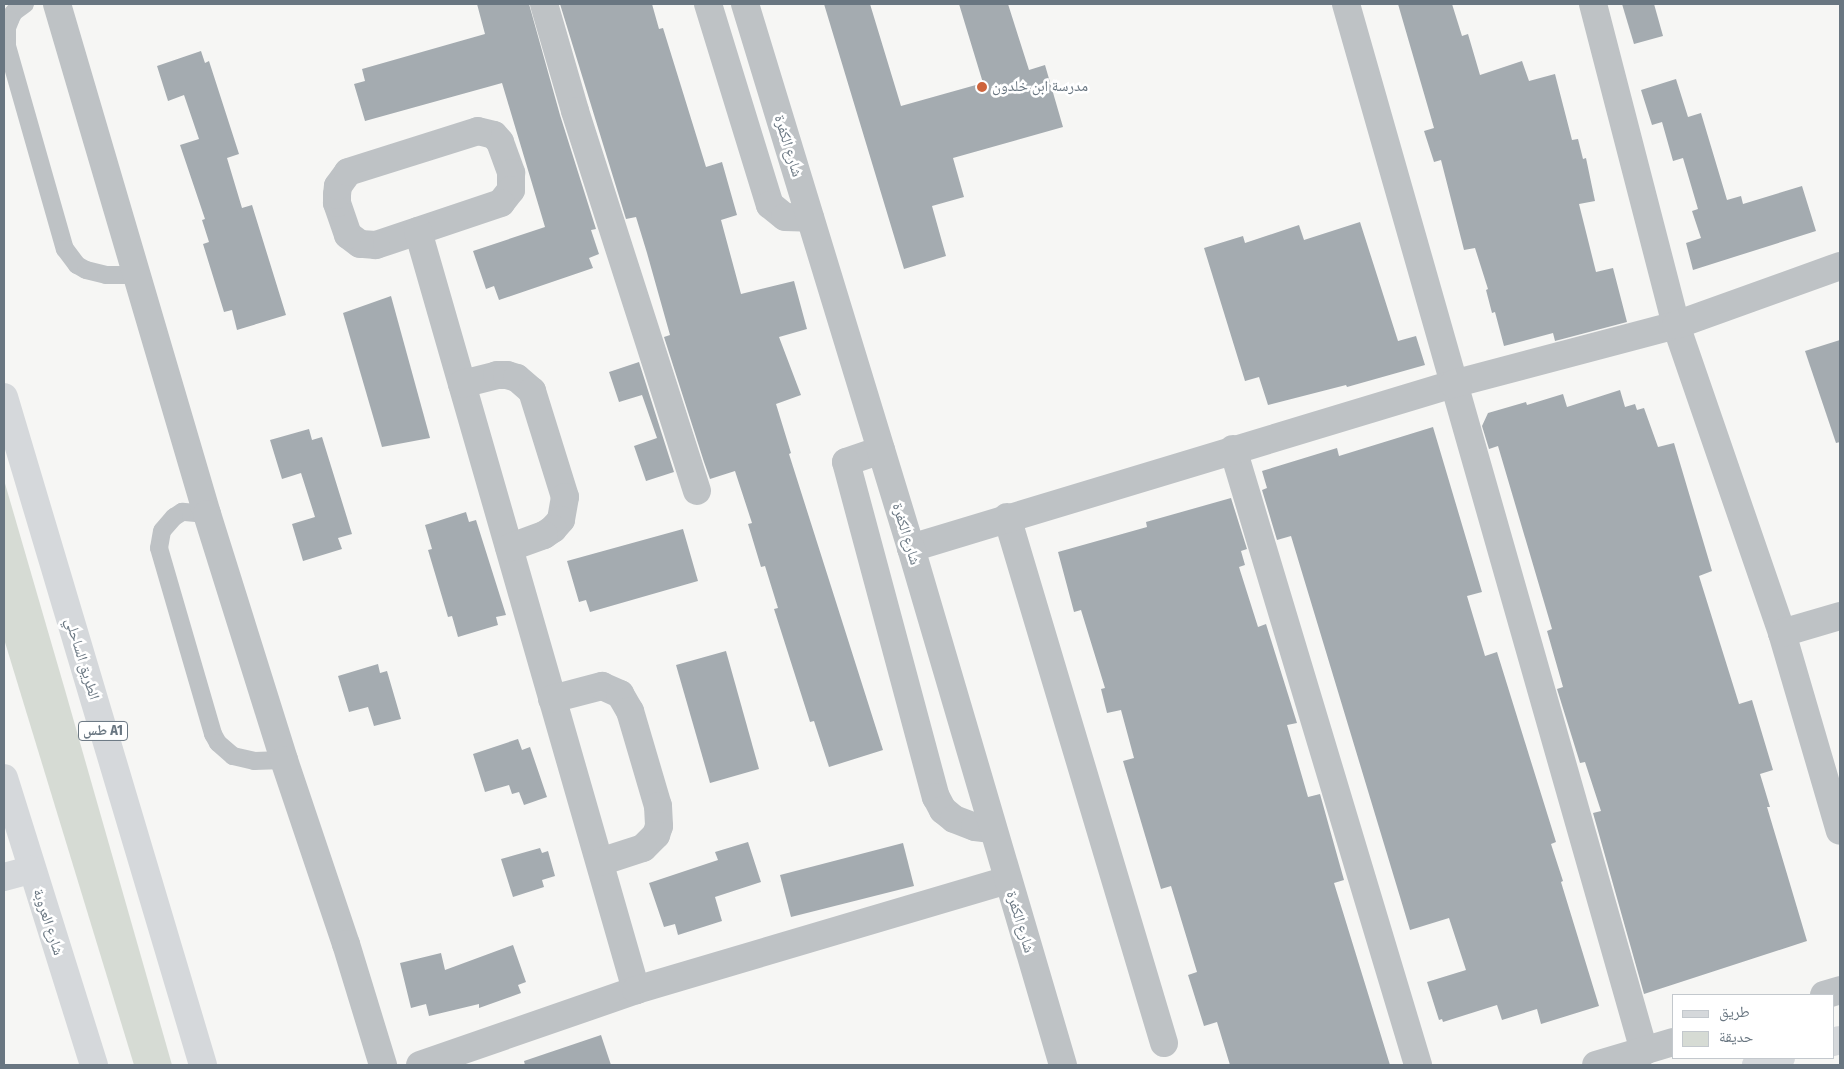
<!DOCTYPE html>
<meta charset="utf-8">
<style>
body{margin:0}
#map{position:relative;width:1844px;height:1069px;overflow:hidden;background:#f6f6f4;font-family:"Fira Sans Condensed","Noto Naskh Arabic",sans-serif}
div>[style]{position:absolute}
.green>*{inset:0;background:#d6dbd4}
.building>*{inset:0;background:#a4abb0}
.service>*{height:18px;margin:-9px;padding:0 9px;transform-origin:9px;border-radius:9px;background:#bec2c5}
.minor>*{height:28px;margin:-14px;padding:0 14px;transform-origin:14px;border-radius:14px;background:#bec2c5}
.tertiary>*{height:28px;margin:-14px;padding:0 14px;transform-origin:14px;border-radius:14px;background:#bec2c5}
.secondary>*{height:28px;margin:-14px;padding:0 14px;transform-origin:14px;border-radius:14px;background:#d5d8db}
.trunk>*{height:28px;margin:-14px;padding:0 14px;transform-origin:14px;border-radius:14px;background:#d5d8db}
.dots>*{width:14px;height:14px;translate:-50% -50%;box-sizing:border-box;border:2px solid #fff;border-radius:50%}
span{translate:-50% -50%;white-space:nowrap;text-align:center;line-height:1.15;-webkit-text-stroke:5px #fff;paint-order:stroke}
.shield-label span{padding:1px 4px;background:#fff;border:1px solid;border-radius:4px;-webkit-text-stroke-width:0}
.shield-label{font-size:14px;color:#697681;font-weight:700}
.poi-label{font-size:15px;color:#697681}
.left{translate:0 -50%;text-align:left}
.street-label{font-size:15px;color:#697681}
.frame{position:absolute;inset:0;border:5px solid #697681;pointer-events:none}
.legend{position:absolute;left:1672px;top:994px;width:162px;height:65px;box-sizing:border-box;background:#fff;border:1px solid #c3c8cd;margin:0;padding:6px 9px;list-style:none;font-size:15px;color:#697681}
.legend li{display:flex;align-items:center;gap:10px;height:25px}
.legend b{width:25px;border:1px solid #c3c8cd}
</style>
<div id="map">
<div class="green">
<i style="clip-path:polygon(4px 480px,65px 690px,172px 1065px,134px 1065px,4px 639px)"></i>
</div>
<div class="building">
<i style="clip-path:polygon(477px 4px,529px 4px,560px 115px,596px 229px,591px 230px,599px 254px,589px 258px,593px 268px,499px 300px,494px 286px,486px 289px,473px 251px,545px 227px,502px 83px,365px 121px,354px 84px,365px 81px,362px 69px,485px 34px)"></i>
<i style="clip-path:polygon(560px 4px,652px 4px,659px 29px,663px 28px,706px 167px,722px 162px,737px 215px,721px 220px,741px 294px,794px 281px,807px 329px,779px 337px,801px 395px,776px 404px,791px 453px,789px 454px,883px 750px,829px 767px,814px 721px,810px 722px,774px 609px,778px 608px,765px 566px,761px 567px,748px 524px,752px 523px,735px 471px,710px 479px,704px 462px,664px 337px,670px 335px,647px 253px,636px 217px,626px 219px)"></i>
<i style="clip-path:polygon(824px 4px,870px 4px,901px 106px,983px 83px,959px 4px,1008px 4px,1029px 70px,1045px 65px,1063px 127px,953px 158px,964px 197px,932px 206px,946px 256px,904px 269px)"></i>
<i style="clip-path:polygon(1398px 4px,1452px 4px,1462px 36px,1468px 34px,1480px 75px,1522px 61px,1529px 81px,1555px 74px,1572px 140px,1578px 139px,1583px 159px,1586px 158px,1595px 201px,1579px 204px,1596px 272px,1613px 268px,1627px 322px,1555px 341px,1553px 333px,1504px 346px,1495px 312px,1492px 313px,1486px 290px,1488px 289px,1475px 248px,1464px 250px,1441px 160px,1434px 162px,1424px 131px,1434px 128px)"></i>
<i style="clip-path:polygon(1622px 4px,1654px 4px,1663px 36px,1634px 44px)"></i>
<i style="clip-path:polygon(201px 51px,205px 63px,209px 61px,239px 154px,227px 158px,242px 208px,252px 205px,286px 315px,237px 330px,232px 310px,224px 312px,203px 244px,209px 242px,202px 220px,205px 219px,180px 145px,199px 139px,184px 95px,168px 101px,157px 66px)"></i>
<i style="clip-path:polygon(1676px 79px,1688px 117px,1701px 113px,1727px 200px,1741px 196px,1743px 204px,1802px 186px,1816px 231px,1693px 270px,1686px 243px,1701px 238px,1692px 211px,1698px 209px,1683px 158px,1673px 161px,1662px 122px,1652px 125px,1641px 90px)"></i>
<i style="clip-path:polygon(1360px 222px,1398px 341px,1416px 336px,1425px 365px,1347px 387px,1346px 385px,1268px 405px,1259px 377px,1245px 381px,1204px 248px,1243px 236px,1245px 243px,1299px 225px,1304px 240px)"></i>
<i style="clip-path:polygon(391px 296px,430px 438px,382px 447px,343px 313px)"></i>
<i style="clip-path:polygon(1840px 340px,1840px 442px,1836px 443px,1805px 351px)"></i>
<i style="clip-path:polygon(639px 362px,674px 472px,646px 481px,634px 446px,657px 438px,642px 395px,619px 402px,609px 372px)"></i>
<i style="clip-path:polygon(1620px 390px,1625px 407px,1635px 404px,1637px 410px,1644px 408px,1658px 447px,1674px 443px,1712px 571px,1699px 576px,1739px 704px,1752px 700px,1773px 770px,1760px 774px,1770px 807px,1767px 807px,1807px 941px,1644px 994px,1593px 813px,1601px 811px,1585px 762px,1580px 763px,1557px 689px,1563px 687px,1547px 631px,1552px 629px,1498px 446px,1489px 449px,1482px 426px,1488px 413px,1526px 402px,1527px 405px,1563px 394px,1567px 407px)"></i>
<i style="clip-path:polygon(1433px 427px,1482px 592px,1467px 596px,1485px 656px,1497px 652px,1556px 842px,1551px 844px,1563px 881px,1561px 882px,1599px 1006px,1541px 1024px,1537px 1009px,1502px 1020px,1497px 1005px,1443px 1022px,1442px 1019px,1439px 1020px,1427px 982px,1466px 970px,1449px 918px,1410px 930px,1291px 536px,1277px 540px,1262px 490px,1267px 488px,1262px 471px,1337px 448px,1339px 456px)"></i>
<i style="clip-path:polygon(309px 429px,312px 440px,322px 437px,352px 534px,338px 538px,342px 549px,303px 561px,292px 524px,315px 517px,301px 473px,282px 479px,270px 440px)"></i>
<i style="clip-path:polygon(1231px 498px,1247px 549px,1241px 551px,1245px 565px,1239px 567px,1258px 627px,1266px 624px,1297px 723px,1287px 725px,1308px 797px,1320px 794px,1344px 880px,1334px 883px,1390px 1065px,1230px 1065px,1217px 1022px,1204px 1026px,1188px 975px,1197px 972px,1171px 886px,1161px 889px,1123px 761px,1134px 758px,1121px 710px,1107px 713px,1101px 689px,1105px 688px,1081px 610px,1074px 612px,1058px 552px,1147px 527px,1146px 522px)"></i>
<i style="clip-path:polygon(466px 512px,469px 522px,476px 520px,506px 615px,496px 617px,498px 625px,458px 637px,452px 616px,448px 617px,428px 550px,432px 549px,425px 525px)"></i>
<i style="clip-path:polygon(683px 529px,698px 581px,590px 612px,586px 600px,579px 602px,567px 561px)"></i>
<i style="clip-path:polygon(726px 651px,759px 769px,710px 783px,676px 665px)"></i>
<i style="clip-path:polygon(378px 664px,380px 673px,387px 671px,401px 719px,374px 726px,368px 707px,349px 712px,338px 676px)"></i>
<i style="clip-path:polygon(518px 739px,522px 750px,530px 747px,547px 797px,524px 805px,519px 792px,512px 794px,509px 785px,485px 792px,473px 754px)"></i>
<i style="clip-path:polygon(748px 842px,761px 882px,715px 897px,722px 921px,678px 935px,675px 924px,664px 927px,649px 883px,718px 860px,715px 852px)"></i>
<i style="clip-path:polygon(903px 843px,914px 886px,791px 917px,780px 875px)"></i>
<i style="clip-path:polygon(540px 848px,542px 853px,548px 851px,555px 876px,542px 880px,544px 887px,513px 897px,501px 859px)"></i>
<i style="clip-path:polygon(513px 945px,526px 982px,518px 985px,521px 993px,479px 1008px,479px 1004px,429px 1016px,426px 1004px,411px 1008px,400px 963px,441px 953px,445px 970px)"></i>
<i style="clip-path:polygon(601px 1035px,611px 1065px,525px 1065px,524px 1061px)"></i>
</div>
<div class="service">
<i style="left:25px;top:4px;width:14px;rotate:144deg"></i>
<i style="left:14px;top:12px;width:9px;rotate:117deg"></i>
<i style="left:10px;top:20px;width:9px;rotate:111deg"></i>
<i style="left:7px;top:28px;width:18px;rotate:90deg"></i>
<i style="left:7px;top:46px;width:211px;rotate:74.1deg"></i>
<i style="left:65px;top:249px;width:20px;rotate:53deg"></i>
<i style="left:77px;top:265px;width:10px;rotate:29deg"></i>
<i style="left:86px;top:270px;width:21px;rotate:14deg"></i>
<i style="left:106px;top:275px;width:32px"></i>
<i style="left:207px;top:514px;width:25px;rotate:-175deg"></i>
<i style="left:182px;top:512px;width:9px;rotate:148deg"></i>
<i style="left:174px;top:517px;width:18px;rotate:131deg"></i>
<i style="left:162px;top:531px;width:17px;rotate:100deg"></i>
<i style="left:159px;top:548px;width:194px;rotate:73.8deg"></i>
<i style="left:213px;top:734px;width:10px;rotate:61deg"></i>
<i style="left:218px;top:743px;width:20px;rotate:41deg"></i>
<i style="left:233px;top:756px;width:22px;rotate:13deg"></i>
<i style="left:254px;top:761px;width:30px;rotate:-2deg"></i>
</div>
<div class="minor">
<i style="left:57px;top:4px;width:532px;rotate:73.61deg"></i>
<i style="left:207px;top:514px;width:258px;rotate:72.6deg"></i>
<i style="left:284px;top:760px;width:194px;rotate:71.4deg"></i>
<i style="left:346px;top:944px;width:127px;rotate:73deg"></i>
<i style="left:544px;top:4px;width:111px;rotate:73.8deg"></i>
<i style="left:575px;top:111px;width:399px;rotate:72.2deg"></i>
<i style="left:708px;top:4px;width:210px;rotate:72.9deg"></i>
<i style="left:770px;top:205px;width:19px;rotate:39deg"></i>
<i style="left:785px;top:217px;width:25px;rotate:2deg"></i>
<i style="left:1346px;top:4px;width:1089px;rotate:74.11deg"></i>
<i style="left:1593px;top:4px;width:332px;rotate:75.5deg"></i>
<i style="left:1676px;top:325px;width:326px;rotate:71deg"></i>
<i style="left:1782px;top:633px;width:206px;rotate:73.7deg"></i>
<i style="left:478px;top:131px;width:16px;rotate:14deg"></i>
<i style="left:494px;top:135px;width:9px;rotate:49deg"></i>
<i style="left:500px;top:142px;width:33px;rotate:70deg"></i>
<i style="left:511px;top:173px;width:17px;rotate:90deg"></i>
<i style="left:511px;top:190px;width:16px;rotate:128deg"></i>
<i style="left:501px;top:203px;width:132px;rotate:161.4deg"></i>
<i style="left:376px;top:245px;width:16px;rotate:-176deg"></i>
<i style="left:360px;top:244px;width:15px;rotate:-143deg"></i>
<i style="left:348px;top:235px;width:34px;rotate:-109deg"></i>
<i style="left:337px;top:203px;width:8px;rotate:-90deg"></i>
<i style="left:337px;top:195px;width:9px;rotate:-84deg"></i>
<i style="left:338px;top:186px;width:17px;rotate:-54deg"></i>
<i style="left:348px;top:172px;width:136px;rotate:-17.5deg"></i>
<i style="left:418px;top:231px;width:790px;rotate:73.97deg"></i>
<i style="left:462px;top:384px;width:36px;rotate:-14deg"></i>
<i style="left:497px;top:375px;width:10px"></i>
<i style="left:507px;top:375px;width:10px;rotate:17deg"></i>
<i style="left:517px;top:378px;width:20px;rotate:41deg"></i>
<i style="left:532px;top:391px;width:111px;rotate:72.7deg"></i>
<i style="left:565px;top:497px;width:23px;rotate:100deg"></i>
<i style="left:561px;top:520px;width:12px;rotate:132deg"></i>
<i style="left:553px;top:529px;width:11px;rotate:146deg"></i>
<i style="left:544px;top:535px;width:37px;rotate:160deg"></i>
<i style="left:1233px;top:449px;width:643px;rotate:73.28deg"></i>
<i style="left:881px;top:450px;width:37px;rotate:161deg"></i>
<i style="left:846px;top:462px;width:347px;rotate:75deg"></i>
<i style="left:936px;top:797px;width:15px;rotate:62deg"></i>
<i style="left:943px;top:810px;width:14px;rotate:39deg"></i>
<i style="left:954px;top:819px;width:22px;rotate:21deg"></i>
<i style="left:975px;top:827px;width:17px;rotate:7deg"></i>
<i style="left:1007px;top:517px;width:549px;rotate:73.38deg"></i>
<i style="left:911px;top:548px;width:566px;rotate:-16.83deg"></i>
<i style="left:1453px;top:384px;width:231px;rotate:-14.8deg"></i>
<i style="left:1676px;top:325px;width:174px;rotate:-19.8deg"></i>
<i style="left:1782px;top:633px;width:60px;rotate:-16.3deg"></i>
<i style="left:552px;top:699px;width:52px;rotate:-14.6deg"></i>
<i style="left:602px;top:686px;width:20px;rotate:24deg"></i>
<i style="left:620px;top:694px;width:20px;rotate:60deg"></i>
<i style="left:630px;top:711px;width:99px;rotate:73.6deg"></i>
<i style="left:658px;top:806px;width:20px;rotate:87deg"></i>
<i style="left:659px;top:826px;width:9px;rotate:108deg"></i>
<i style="left:656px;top:835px;width:18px;rotate:135deg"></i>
<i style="left:643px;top:848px;width:45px;rotate:162deg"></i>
<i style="left:1824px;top:995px;width:17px;rotate:-17deg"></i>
<i style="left:420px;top:1065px;width:229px;rotate:-19.1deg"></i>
<i style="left:636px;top:990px;width:388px;rotate:-16.5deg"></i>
<i style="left:1596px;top:1065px;width:80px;rotate:-16.6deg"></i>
</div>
<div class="tertiary">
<i style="left:745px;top:4px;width:569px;rotate:73.03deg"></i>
<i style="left:911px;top:548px;width:539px;rotate:73.62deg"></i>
</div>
<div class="secondary">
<i style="left:1833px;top:1042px;width:7px;rotate:-16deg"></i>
<i style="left:1756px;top:1065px;width:26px;rotate:-16deg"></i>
</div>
<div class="trunk">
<i style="left:4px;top:397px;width:697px;rotate:73.41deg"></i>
<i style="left:4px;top:778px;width:301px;rotate:72.6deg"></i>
<i style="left:4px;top:877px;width:28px;rotate:-15deg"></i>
</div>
<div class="dots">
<i style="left:982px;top:87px;background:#ce643c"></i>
</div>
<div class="shield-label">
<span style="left:103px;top:731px">طس A1</span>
</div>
<div class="poi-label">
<span class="left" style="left:992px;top:87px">مدرسة ابن خلدون</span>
</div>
<div class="street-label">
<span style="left:788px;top:146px;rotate:73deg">شارع الكفرة</span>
<span style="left:906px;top:534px;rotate:73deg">شارع الكفرة</span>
<span style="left:82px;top:659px;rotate:73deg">الطريق الساحلي</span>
<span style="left:48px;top:922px;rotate:72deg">شارع العروبة</span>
<span style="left:1020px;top:922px;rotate:73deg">شارع الكفرة</span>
</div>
<div class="frame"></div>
<ul class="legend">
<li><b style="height:6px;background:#d5d8db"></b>طريق</li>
<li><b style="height:14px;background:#d6dbd4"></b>حديقة</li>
</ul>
</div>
